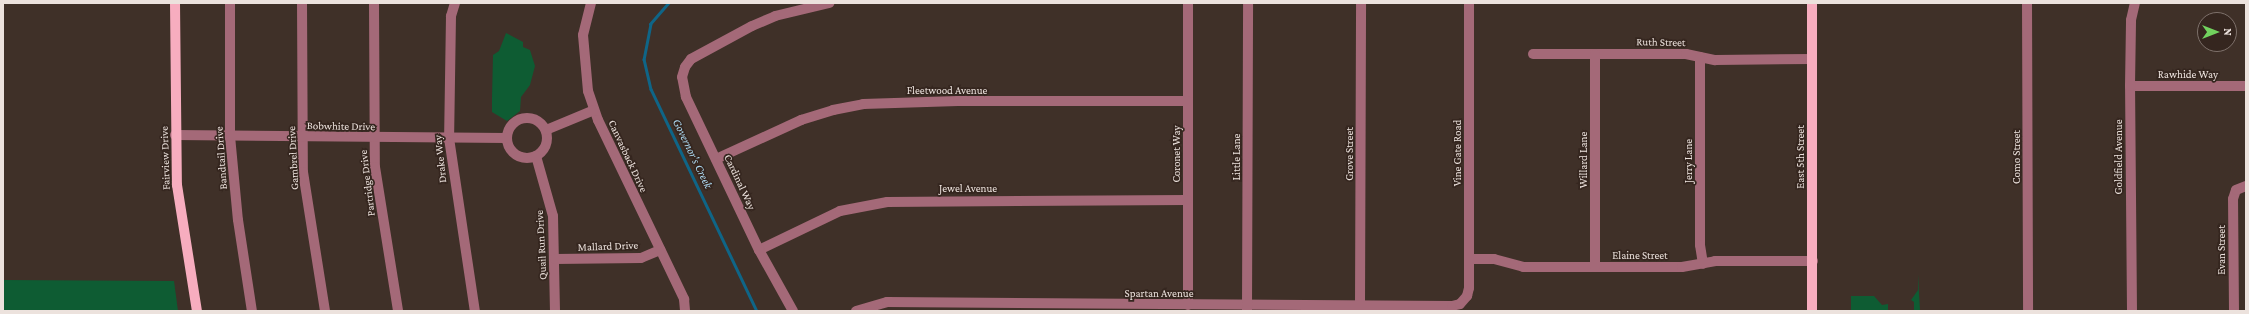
<!DOCTYPE html>
<style>
body{margin:0}
#map{position:relative;width:2249px;height:314px;overflow:hidden;background:#3f3028;font-family:"Crimson Pro",serif}
div>[style]{position:absolute}
.green>*{inset:0;background:#0e5c33}
.stream>*{height:2.5px;margin:-1.25px;padding:0 1.25px;transform-origin:1.25px;border-radius:1.25px;background:#0f6587}
.minor>*{height:10px;margin:-5px;padding:0 5px;transform-origin:5px;border-radius:5px;background:#a46978}
.minor>.ring{margin:-5px;padding:0;box-sizing:content-box;background:none;border:10px solid #a46978;border-radius:50%}
.major>*{height:10px;margin:-5px;padding:0 5px;transform-origin:5px;border-radius:5px;background:#f7adbf}
span{translate:-50% -50%;white-space:nowrap;text-align:center;line-height:1.15;-webkit-text-stroke:3.5px #35261f;paint-order:stroke}
.street-label{font-size:11px;color:#ece2dd}
.water-label{font-size:12px;color:#aedbf4;font-style:italic}
.frame{position:absolute;inset:0;border:4px solid #ece2dd;pointer-events:none}
.north{position:absolute;left:2197px;top:12px;width:40px;height:40px;box-sizing:border-box;background:#35261f;border:1px solid #7e716b;border-radius:50%;rotate:90deg;font-size:11px;font-weight:700;line-height:16px;text-align:center;color:#ece2dd}
.north::after{content:'';display:block;margin:auto;width:14px;height:18px;background:#72d25e;clip-path:polygon(50% 0,100% 100%,50% 72%,0 100%)}
</style>
<div id="map">
<div class="green">
<i style="clip-path:polygon(506px 33px,523px 42px,523px 47px,530px 50px,535px 66px,530px 85px,521px 97px,520px 111px,507px 121px,492px 112px,492px 98px,493px 55px,499px 51px)"></i>
<i style="clip-path:polygon(1918px 274px,1920px 311px,1914px 311px,1914px 302px,1911px 300px,1918px 290px)"></i>
<i style="clip-path:polygon(3px 280px,174px 281px,178px 311px,3px 311px)"></i>
<i style="clip-path:polygon(1851px 296px,1874px 296px,1882px 305px,1888px 304px,1888px 311px,1851px 311px)"></i>
</div>
<div class="stream">
<i style="left:669px;top:3px;width:28px;rotate:131deg"></i>
<i style="left:651px;top:24px;width:36px;rotate:101deg"></i>
<i style="left:644px;top:59px;width:31px;rotate:77deg"></i>
<i style="left:651px;top:89px;width:246px;rotate:64.5deg"></i>
</div>
<div class="minor">
<i style="left:230px;top:3px;width:133px;rotate:90deg"></i>
<i style="left:230px;top:136px;width:84px;rotate:84.6deg"></i>
<i style="left:238px;top:220px;width:92px;rotate:81.3deg"></i>
<i style="left:302px;top:3px;width:169px;rotate:89.7deg"></i>
<i style="left:303px;top:172px;width:141px;rotate:81deg"></i>
<i style="left:374px;top:3px;width:164px;rotate:89.7deg"></i>
<i style="left:375px;top:167px;width:146px;rotate:80.9deg"></i>
<i style="left:455px;top:3px;width:14px;rotate:107deg"></i>
<i style="left:451px;top:16px;width:122px;rotate:90.9deg"></i>
<i style="left:449px;top:138px;width:175px;rotate:81.5deg"></i>
<i style="left:591px;top:3px;width:33px;rotate:104deg"></i>
<i style="left:583px;top:35px;width:56px;rotate:84.9deg"></i>
<i style="left:588px;top:91px;width:31px;rotate:71deg"></i>
<i style="left:598px;top:120px;width:199px;rotate:64.3deg"></i>
<i style="left:684px;top:299px;width:12px;rotate:85deg"></i>
<i style="left:1188px;top:3px;width:302px;rotate:90deg"></i>
<i style="left:2027px;top:3px;width:308px;rotate:89.8deg"></i>
<i style="left:1533px;top:54px;width:153px"></i>
<i style="left:1686px;top:54px;width:30px;rotate:12deg"></i>
<i style="left:1715px;top:60px;width:97px;rotate:-0.6deg"></i>
<i style="left:1700px;top:57px;width:188px;rotate:90deg"></i>
<i style="left:1700px;top:245px;width:19px;rotate:81deg"></i>
<i style="left:2130px;top:86px;width:116px"></i>
<i class="ring" style="left:507px;top:118px;width:30px;height:30px"></i>
<i style="left:546px;top:130px;width:52px;rotate:-22.6deg"></i>
<i style="left:175px;top:135px;width:331px;rotate:0.5deg"></i>
<i style="left:536px;top:156px;width:62px;rotate:74.2deg"></i>
<i style="left:553px;top:216px;width:95px;rotate:88.8deg"></i>
<i style="left:716px;top:159px;width:94px;rotate:-24.6deg"></i>
<i style="left:801px;top:120px;width:34px;rotate:-17deg"></i>
<i style="left:833px;top:110px;width:31px;rotate:-11deg"></i>
<i style="left:863px;top:104px;width:95px;rotate:-1.8deg"></i>
<i style="left:958px;top:101px;width:230px"></i>
<i style="left:759px;top:250px;width:90px;rotate:-25.7deg"></i>
<i style="left:840px;top:211px;width:48px;rotate:-10.8deg"></i>
<i style="left:887px;top:202px;width:300px;rotate:-0.4deg"></i>
<i style="left:555px;top:259px;width:86px;rotate:-0.7deg"></i>
<i style="left:641px;top:258px;width:21px;rotate:-23deg"></i>
<i style="left:1469px;top:259px;width:25px"></i>
<i style="left:1494px;top:259px;width:30px;rotate:15deg"></i>
<i style="left:1523px;top:267px;width:159px"></i>
<i style="left:1682px;top:267px;width:34px;rotate:-10deg"></i>
<i style="left:1715px;top:261px;width:98px"></i>
<i style="left:1595px;top:267px;width:213px;rotate:-90deg"></i>
<i style="left:1360px;top:306px;width:303px;rotate:-89.8deg"></i>
<i style="left:793px;top:311px;width:70px;rotate:-119.1deg"></i>
<i style="left:759px;top:250px;width:170px;rotate:-115.5deg"></i>
<i style="left:686px;top:97px;width:20px;rotate:-101deg"></i>
<i style="left:682px;top:77px;width:10px;rotate:-73deg"></i>
<i style="left:685px;top:67px;width:10px;rotate:-53deg"></i>
<i style="left:691px;top:59px;width:69px;rotate:-28.4deg"></i>
<i style="left:752px;top:26px;width:25px;rotate:-23deg"></i>
<i style="left:775px;top:16px;width:56px;rotate:-13.5deg"></i>
<i style="left:856px;top:311px;width:32px;rotate:-16deg"></i>
<i style="left:887px;top:302px;width:565px;rotate:0.41deg"></i>
<i style="left:1452px;top:306px;width:8px;rotate:-14deg"></i>
<i style="left:1460px;top:304px;width:11px;rotate:-49deg"></i>
<i style="left:1467px;top:296px;width:8px;rotate:-76deg"></i>
<i style="left:1469px;top:288px;width:285px;rotate:-90deg"></i>
<i style="left:1247px;top:311px;width:308px;rotate:-89.8deg"></i>
<i style="left:2132px;top:311px;width:225px;rotate:-90.5deg"></i>
<i style="left:2130px;top:86px;width:66px;rotate:-89.1deg"></i>
<i style="left:2131px;top:20px;width:17px;rotate:-77deg"></i>
<i style="left:2234px;top:311px;width:112px;rotate:-90.5deg"></i>
<i style="left:2233px;top:199px;width:9px;rotate:-72deg"></i>
<i style="left:2236px;top:190px;width:11px;rotate:-22deg"></i>
</div>
<div class="major">
<i style="left:175px;top:3px;width:182px;rotate:89.4deg"></i>
<i style="left:177px;top:185px;width:128px;rotate:81deg"></i>
<i style="left:1812px;top:3px;width:308px;rotate:90deg"></i>
</div>
<div class="street-label">
<span style="left:1661px;top:42px;rotate:1deg">Ruth Street</span>
<span style="left:2188px;top:74px">Rawhide Way</span>
<span style="left:947px;top:90px">Fleetwood Avenue</span>
<span style="left:341px;top:126px;rotate:1deg">Bobwhite Drive</span>
<span style="left:1457px;top:153px;rotate:-90deg">Vine Gate Road</span>
<span style="left:1176px;top:154px;rotate:-90deg">Coronet Way</span>
<span style="left:1349px;top:154px;rotate:-90deg">Grove Street</span>
<span style="left:628px;top:156px;rotate:65deg">Canvasback Drive</span>
<span style="left:1236px;top:157px;rotate:-90deg">Little Lane</span>
<span style="left:1800px;top:157px;rotate:-90deg">East 5th Street</span>
<span style="left:2016px;top:157px;rotate:-90deg">Como Street</span>
<span style="left:2118px;top:157px;rotate:-90deg">Goldfield Avenue</span>
<span style="left:165px;top:158px;rotate:-92deg">Fairview Drive</span>
<span style="left:221px;top:158px;rotate:-94deg">Bandtail Drive</span>
<span style="left:293px;top:158px;rotate:-93deg">Gambrel Drive</span>
<span style="left:440px;top:159px;rotate:-96deg">Drake Way</span>
<span style="left:1583px;top:160px;rotate:-90deg">Willard Lane</span>
<span style="left:1688px;top:161px;rotate:-90deg">Jerry Lane</span>
<span style="left:740px;top:182px;rotate:65deg">Cardinal Way</span>
<span style="left:367px;top:183px;rotate:-97deg">Partridge Drive</span>
<span style="left:968px;top:188px">Jewel Avenue</span>
<span style="left:541px;top:245px;rotate:-93deg">Quail Run Drive</span>
<span style="left:608px;top:246px;rotate:-2deg">Mallard Drive</span>
<span style="left:2221px;top:250px;rotate:-90deg">Evan Street</span>
<span style="left:1640px;top:255px">Elaine Street</span>
<span style="left:1159px;top:293px">Spartan Avenue</span>
</div>
<div class="water-label">
<span style="left:692px;top:154px;rotate:64deg">Governor's Creek</span>
</div>
<div class="frame"></div>
<div class="north">N</div>
</div>
